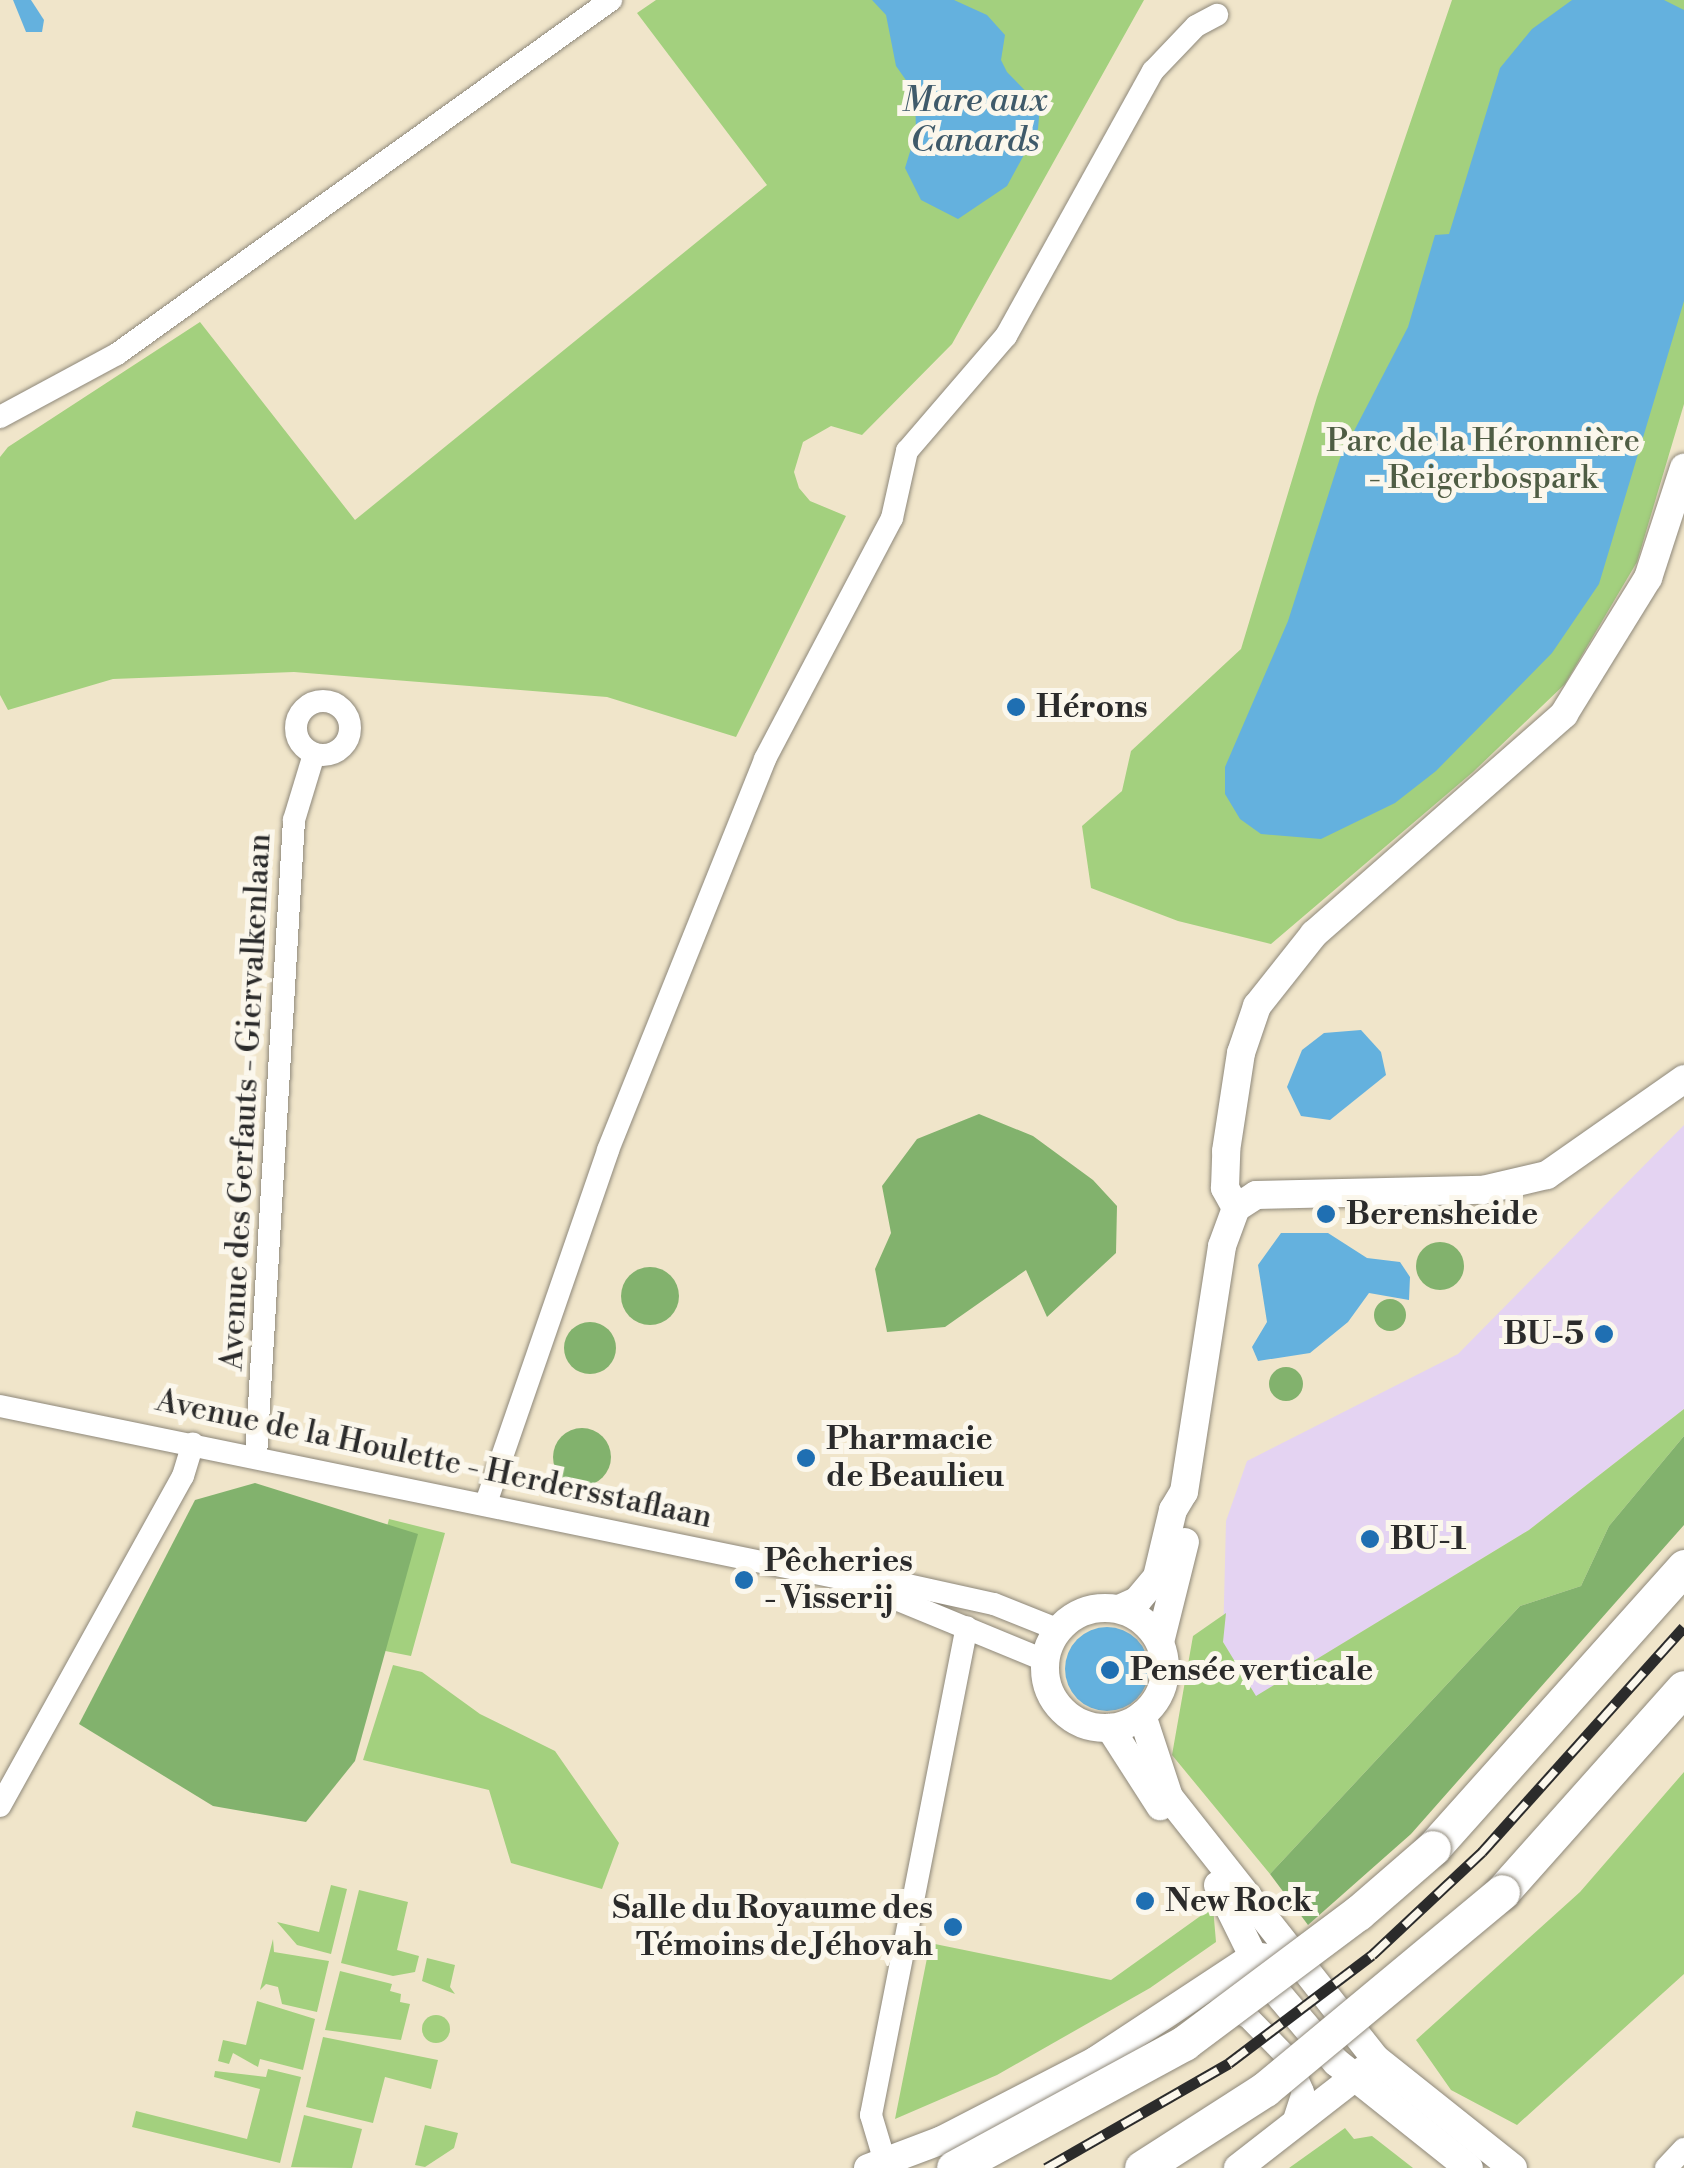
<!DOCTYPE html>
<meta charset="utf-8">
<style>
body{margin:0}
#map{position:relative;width:1684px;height:2168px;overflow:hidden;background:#f0e5ca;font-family:"Libre Bodoni",serif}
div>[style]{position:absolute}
.built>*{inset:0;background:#e4d3f2}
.green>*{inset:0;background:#a3d07e}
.round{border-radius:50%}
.forest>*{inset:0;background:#82b26d}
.water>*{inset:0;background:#64b1de}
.roads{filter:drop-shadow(0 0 2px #8e887a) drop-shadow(0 0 2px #8e887a)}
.minor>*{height:22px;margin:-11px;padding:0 11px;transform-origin:11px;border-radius:11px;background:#fff}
.minor>.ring{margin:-11px;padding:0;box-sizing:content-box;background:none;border:22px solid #fff;border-radius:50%}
.tertiary>*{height:28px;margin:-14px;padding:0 14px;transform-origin:14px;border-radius:14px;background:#fff}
.tertiary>.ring{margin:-14px;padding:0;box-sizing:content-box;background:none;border:28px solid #fff;border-radius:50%}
.trunk>*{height:35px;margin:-17.5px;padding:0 17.5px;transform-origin:17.5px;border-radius:17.5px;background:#fff}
.rail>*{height:11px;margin-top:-5.5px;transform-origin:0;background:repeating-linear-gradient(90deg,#fbf7ec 0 22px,#2b2b2b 0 44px);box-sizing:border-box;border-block:2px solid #2b2b2b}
.bridges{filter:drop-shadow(0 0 2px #8e887a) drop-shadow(0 0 2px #8e887a)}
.trunk-bridge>*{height:35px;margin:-17.5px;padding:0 17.5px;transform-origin:17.5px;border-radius:17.5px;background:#fff}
.dots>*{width:28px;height:28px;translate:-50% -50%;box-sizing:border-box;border:5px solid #fbf7ec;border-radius:50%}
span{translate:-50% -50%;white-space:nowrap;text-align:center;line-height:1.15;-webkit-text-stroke:10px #fbf7ec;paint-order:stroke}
.park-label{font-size:32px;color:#4f5d44}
.poi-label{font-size:32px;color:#2b2b2b;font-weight:700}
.left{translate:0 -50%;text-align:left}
.right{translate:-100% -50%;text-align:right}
.street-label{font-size:32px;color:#2b2b2b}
.water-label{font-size:35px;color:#3f5a6a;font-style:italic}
</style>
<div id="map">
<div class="built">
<i style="clip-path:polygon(1684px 1125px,1684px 1409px,1529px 1530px,1255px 1697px,1223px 1642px,1226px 1521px,1247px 1461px,1458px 1354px)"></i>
</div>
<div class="green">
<i style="clip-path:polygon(656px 0,1144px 0,952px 344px,862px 435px,831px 426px,803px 442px,794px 472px,799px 488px,810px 501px,846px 516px,736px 737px,607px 697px,294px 672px,113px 679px,8px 710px,0 695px,0 457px,8px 447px,200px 322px,355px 520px,767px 185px,637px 13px)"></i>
<i style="clip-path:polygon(1452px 0,1684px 0,1684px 404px,1637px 562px,1565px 684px,1473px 772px,1271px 944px,1178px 921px,1091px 888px,1082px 826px,1122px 791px,1131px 751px,1241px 649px,1317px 397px)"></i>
<i style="clip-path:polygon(1684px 1409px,1684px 1436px,1609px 1526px,1581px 1586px,1520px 1606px,1270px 1874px,1172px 1755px,1193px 1636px,1226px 1613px,1223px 1642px,1256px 1696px,1529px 1530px)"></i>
<i style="clip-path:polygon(389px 1519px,445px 1533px,411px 1656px,298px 1634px,383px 1542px)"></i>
<i style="clip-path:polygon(393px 1665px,422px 1672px,480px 1714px,555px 1751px,619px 1843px,602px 1889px,511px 1863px,489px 1790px,363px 1760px)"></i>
<i style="clip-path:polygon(1684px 1772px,1684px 1974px,1517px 2125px,1451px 2090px,1416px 2040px,1580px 1892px)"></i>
<i style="clip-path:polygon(331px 1885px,347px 1889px,331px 1954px,297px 1945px,277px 1922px,319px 1932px)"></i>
<i style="clip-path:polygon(359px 1890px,408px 1902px,397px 1950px,419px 1956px,415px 1972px,393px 1976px,341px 1963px)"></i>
<i style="clip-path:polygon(1213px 1907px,1216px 1942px,1150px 1988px,997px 2075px,895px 2119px,930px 1943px,1111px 1980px)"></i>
<i style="clip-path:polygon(273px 1939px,274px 1952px,329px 1961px,317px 2012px,282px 2004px,278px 1987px,266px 1984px,260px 1990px)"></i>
<i style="clip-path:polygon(427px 1958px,455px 1965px,450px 1987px,455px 1994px,422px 1981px)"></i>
<i style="clip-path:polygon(340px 1971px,392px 1984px,390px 1991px,401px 1994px,400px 2002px,410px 2004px,401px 2040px,325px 2030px)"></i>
<i style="clip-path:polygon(257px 2001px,315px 2019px,303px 2070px,260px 2059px,258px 2067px,233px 2053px,229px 2064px,218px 2061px,223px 2040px,246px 2045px)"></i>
<i class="round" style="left:422px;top:2015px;width:28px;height:28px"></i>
<i style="clip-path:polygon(323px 2037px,438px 2060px,431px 2089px,385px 2077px,373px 2123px,306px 2107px)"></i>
<i style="clip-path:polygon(268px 2069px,301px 2077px,280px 2163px,132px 2127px,136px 2111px,247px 2139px,260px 2089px,214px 2077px,215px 2071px,266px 2077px)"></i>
<i style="clip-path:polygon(304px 2115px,362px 2129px,352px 2168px,291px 2167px)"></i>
<i style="clip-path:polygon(425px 2125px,458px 2133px,454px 2148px,425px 2167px,415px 2165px)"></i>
<i style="clip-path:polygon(1345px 2128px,1354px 2139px,1372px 2136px,1413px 2168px,1289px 2168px)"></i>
</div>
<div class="forest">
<i style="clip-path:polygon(979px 1114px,1033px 1136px,1093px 1180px,1117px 1206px,1116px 1253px,1047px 1317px,1026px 1270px,945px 1327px,887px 1332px,875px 1269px,891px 1233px,882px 1186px,917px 1139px)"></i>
<i class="round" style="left:1416px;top:1242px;width:48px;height:48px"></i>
<i class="round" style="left:621px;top:1267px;width:58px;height:58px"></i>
<i class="round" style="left:1374px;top:1299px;width:32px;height:32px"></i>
<i class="round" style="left:564px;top:1322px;width:52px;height:52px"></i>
<i class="round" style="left:1269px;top:1367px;width:34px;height:34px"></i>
<i class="round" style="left:553px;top:1428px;width:58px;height:58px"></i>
<i style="clip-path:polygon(1684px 1436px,1684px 1525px,1411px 1834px,1308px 1925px,1270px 1874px,1520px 1606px,1581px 1586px,1609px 1526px)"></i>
<i style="clip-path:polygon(255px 1483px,418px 1534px,355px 1761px,306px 1822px,213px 1806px,79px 1724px,195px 1500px)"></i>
</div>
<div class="water">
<i style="clip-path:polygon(13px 0,31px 0,44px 20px,42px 32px,26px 32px)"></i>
<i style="clip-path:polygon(872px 0,954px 0,987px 15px,1005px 35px,1001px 60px,1007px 72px,1040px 106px,1038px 129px,1007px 186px,958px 219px,921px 200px,905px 168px,916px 132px,915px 93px,896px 66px,886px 15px)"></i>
<i style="clip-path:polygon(1572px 0,1664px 0,1684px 10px,1684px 301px,1599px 584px,1552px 653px,1436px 771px,1395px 803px,1321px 839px,1261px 834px,1240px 819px,1225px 794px,1225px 767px,1288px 621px,1340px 458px,1408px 327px,1435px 235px,1449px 234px,1500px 68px,1532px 29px)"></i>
<i style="clip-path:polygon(1361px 1030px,1381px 1052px,1386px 1075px,1330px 1120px,1301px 1116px,1287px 1087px,1302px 1050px,1324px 1033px)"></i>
<i style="clip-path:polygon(1281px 1233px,1328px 1233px,1367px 1258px,1400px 1262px,1410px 1277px,1409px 1300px,1369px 1293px,1348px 1322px,1310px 1353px,1258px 1361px,1252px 1347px,1267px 1322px,1258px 1265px)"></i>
<i class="round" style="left:1065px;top:1627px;width:84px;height:84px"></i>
</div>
<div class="roads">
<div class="minor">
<i style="left:0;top:417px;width:133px;rotate:-28.3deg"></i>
<i style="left:117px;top:354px;width:608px;rotate:-35.63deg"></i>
<i class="ring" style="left:296px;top:701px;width:32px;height:32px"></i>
<i style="left:0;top:1406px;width:872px;rotate:11.58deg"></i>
<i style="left:854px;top:1581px;width:40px;rotate:1.4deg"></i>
<i style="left:894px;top:1582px;width:102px;rotate:12.4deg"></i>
<i style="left:994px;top:1604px;width:70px;rotate:21.8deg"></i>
<i style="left:256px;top:1456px;width:637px;rotate:-86.58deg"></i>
<i style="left:294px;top:820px;width:69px;rotate:-73.1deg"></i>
<i style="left:486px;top:1503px;width:373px;rotate:-70.9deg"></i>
<i style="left:608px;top:1150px;width:421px;rotate:-68.1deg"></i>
<i style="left:765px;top:759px;width:272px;rotate:-62.2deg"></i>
<i style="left:892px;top:518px;width:69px;rotate:-77.4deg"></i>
<i style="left:907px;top:451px;width:152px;rotate:-49.3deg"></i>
<i style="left:1006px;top:336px;width:303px;rotate:-61deg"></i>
<i style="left:1153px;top:71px;width:62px;rotate:-46.3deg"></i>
<i style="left:1196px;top:26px;width:24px;rotate:-28deg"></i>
<i style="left:862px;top:1585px;width:199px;rotate:22.4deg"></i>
<i style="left:0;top:1806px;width:377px;rotate:-61deg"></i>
<i style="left:183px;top:1476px;width:34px;rotate:-73deg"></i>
<i style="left:1222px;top:2004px;width:29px;rotate:27deg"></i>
<i style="left:1248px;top:2017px;width:57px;rotate:45.7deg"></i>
<i style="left:1288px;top:2058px;width:37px;rotate:66deg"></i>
<i style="left:1303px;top:2092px;width:40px;rotate:108deg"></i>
<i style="left:885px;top:2162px;width:49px;rotate:-106.6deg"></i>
<i style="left:871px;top:2115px;width:497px;rotate:-78.9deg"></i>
<i style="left:1666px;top:2168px;width:26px;rotate:-47deg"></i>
</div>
<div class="tertiary">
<i style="left:1236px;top:1208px;width:23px;rotate:-119deg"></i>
<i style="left:1225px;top:1188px;width:37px;rotate:-88deg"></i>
<i style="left:1226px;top:1151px;width:99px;rotate:-81.3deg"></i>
<i style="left:1241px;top:1053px;width:50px;rotate:-71.2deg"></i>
<i style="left:1257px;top:1006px;width:92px;rotate:-51.6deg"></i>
<i style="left:1314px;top:934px;width:333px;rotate:-41.3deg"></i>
<i style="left:1564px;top:714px;width:160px;rotate:-58.3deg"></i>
<i style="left:1648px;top:578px;width:116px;rotate:-71.9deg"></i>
<i style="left:1236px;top:1208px;width:24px;rotate:-33deg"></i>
<i style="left:1256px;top:1195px;width:227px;rotate:-1.3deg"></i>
<i style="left:1483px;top:1190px;width:66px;rotate:-13.2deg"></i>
<i style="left:1547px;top:1175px;width:167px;rotate:-35deg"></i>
<i class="ring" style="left:1045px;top:1608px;width:92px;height:92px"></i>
<i style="left:1119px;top:1609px;width:20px;rotate:-24deg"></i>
<i style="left:1137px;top:1601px;width:31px;rotate:-50deg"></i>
<i style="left:1157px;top:1577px;width:69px;rotate:-76.6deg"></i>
<i style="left:1173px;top:1510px;width:21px;rotate:-59deg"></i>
<i style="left:1184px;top:1492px;width:249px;rotate:-81.2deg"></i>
<i style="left:1222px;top:1246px;width:40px;rotate:-69.8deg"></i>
<i style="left:1160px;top:1642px;width:103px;rotate:-76deg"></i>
<i style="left:1142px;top:1715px;width:86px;rotate:71.8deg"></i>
<i style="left:1169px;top:1797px;width:334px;rotate:51.7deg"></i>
<i style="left:1376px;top:2059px;width:175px;rotate:38.5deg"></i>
<i style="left:1110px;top:1728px;width:93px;rotate:57.3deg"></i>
<i style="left:1218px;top:1885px;width:102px;rotate:63.7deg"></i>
<i style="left:1263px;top:1976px;width:113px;rotate:49.7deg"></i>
<i style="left:1336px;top:2062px;width:170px;rotate:38.6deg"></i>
<i style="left:868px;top:2168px;width:79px;rotate:-20.7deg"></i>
<i style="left:942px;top:2140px;width:172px;rotate:-27.3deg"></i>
<i style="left:1095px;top:2061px;width:191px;rotate:-33.4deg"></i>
<i style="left:1254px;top:1956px;width:15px;rotate:8deg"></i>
<i style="left:1238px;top:2168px;width:160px;rotate:-37.9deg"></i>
</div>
<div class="trunk">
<i style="left:1433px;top:1848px;width:377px;rotate:-48.2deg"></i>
<i style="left:1502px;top:1892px;width:273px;rotate:-48.3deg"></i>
</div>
</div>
<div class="rail">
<i style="left:1046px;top:2168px;width:211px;rotate:-29.8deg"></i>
<i style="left:1229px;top:2063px;width:179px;rotate:-37.1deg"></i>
<i style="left:1372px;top:1955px;width:151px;rotate:-43.1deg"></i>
<i style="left:1482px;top:1852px;width:302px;rotate:-48.1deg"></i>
</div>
<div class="bridges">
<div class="trunk-bridge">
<i style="left:954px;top:2168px;width:262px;rotate:-28.5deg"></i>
<i style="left:1184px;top:2043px;width:217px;rotate:-36.8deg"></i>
<i style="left:1358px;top:1913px;width:99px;rotate:-40.9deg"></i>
<i style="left:1142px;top:2168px;width:146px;rotate:-32.7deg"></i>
<i style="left:1265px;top:2089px;width:308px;rotate:-39.7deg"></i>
</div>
</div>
<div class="dots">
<i style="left:1016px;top:707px;background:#1f6fb2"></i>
<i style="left:1326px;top:1214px;background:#1f6fb2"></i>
<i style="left:1604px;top:1334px;background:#1f6fb2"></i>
<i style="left:806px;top:1458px;background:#1f6fb2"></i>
<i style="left:1370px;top:1539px;background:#1f6fb2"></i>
<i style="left:744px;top:1580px;background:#1f6fb2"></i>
<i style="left:1110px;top:1670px;background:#1f6fb2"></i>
<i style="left:1145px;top:1901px;background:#1f6fb2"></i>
<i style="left:953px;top:1927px;background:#1f6fb2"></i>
</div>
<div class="park-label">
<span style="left:1483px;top:460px">Parc de la Héronnière<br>- Reigerbospark</span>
</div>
<div class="poi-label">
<span class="left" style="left:1036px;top:707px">Hérons</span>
<span class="left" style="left:1346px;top:1214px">Berensheide</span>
<span class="right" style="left:1584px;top:1334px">BU-5</span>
<span class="left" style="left:826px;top:1458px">Pharmacie<br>de Beaulieu</span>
<span class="left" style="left:1390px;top:1539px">BU-1</span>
<span class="left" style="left:764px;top:1580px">Pêcheries<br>- Visserij</span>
<span class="left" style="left:1130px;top:1670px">Pensée verticale</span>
<span class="left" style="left:1165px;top:1901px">New Rock</span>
<span class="right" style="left:933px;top:1927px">Salle du Royaume des<br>Témoins de Jéhovah</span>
</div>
<div class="street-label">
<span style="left:246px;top:1102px;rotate:-87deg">Avenue des Gerfauts - Giervalkenlaan</span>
<span style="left:434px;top:1459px;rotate:12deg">Avenue de la Houlette - Herdersstaflaan</span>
</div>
<div class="water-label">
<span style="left:975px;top:121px">Mare aux<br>Canards</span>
</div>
</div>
